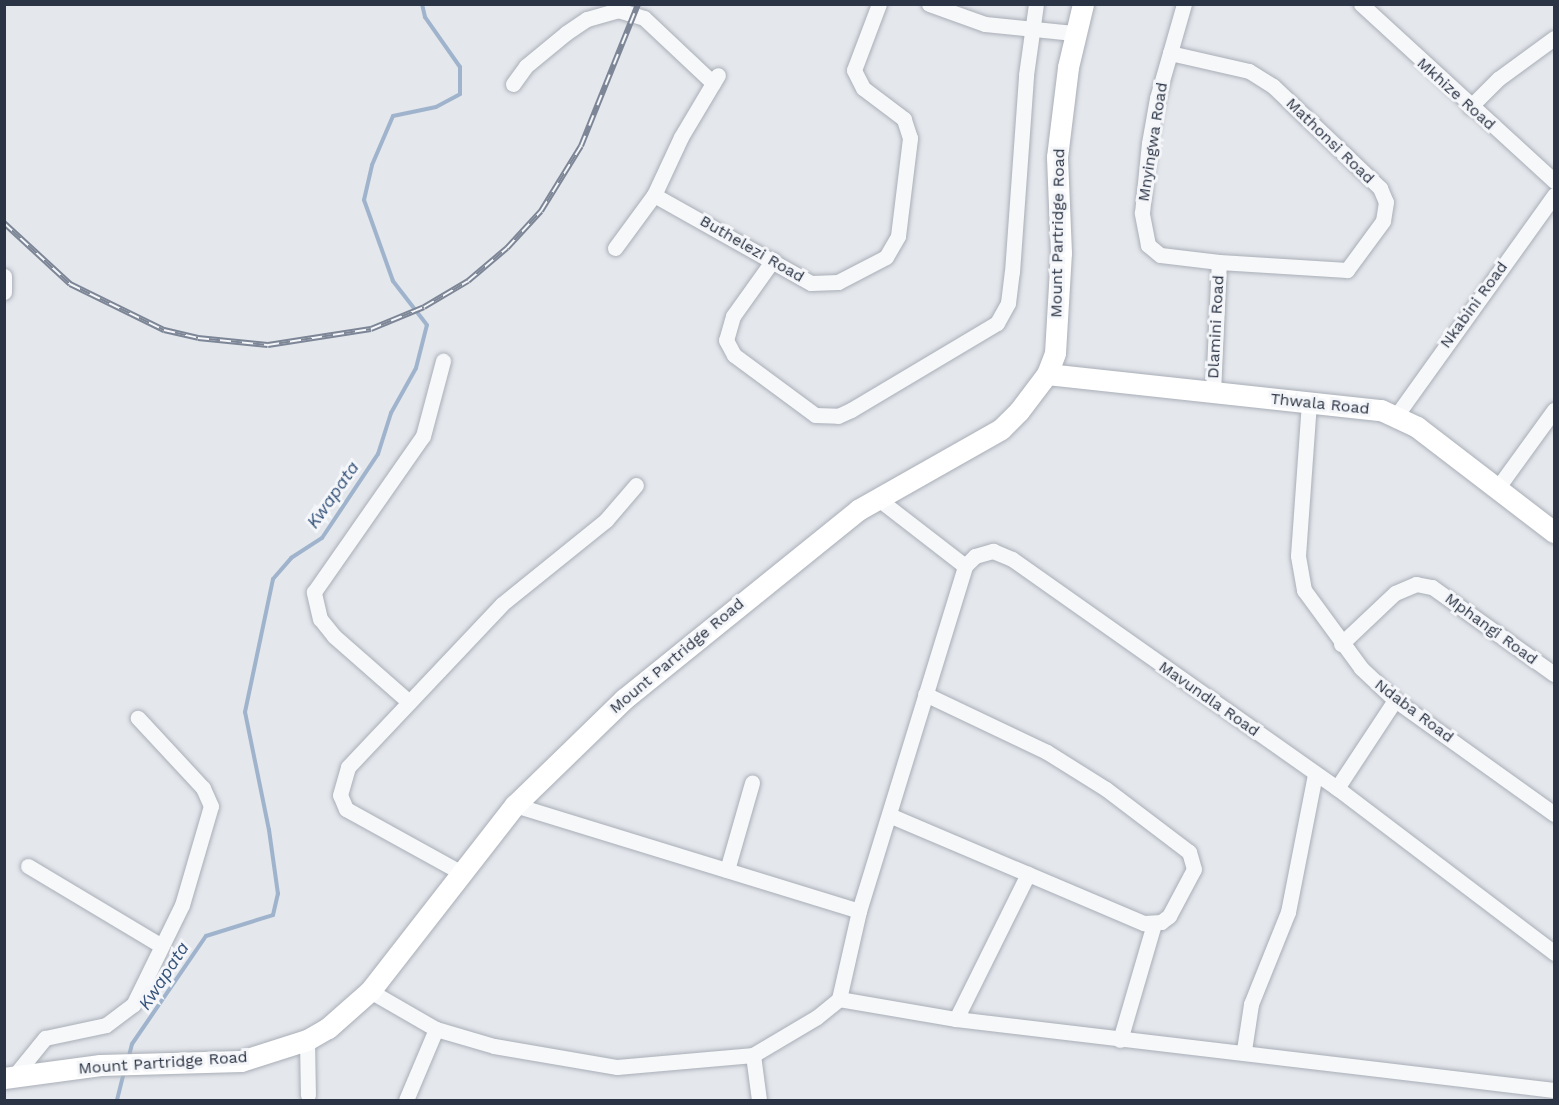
<!DOCTYPE html>
<style>
body{margin:0}
#map{position:relative;width:1559px;height:1105px;overflow:hidden;background:#e4e7ec;font-family:"Work Sans",sans-serif}
div>[style]{position:absolute}
.stream>*{height:4px;margin:-2px;padding:0 2px;transform-origin:2px;border-radius:2px;background:#9fb4cc}
.roads{filter:drop-shadow(0 0 2px #a9aeb7) drop-shadow(0 0 2px #a9aeb7)}
.street>*{height:15px;margin:-7.5px;padding:0 7.5px;transform-origin:7.5px;border-radius:7.5px;background:#f7f8fa}
.secondary>*{height:21px;margin:-10.5px;padding:0 10.5px;transform-origin:10.5px;border-radius:10.5px;background:#fff}
.rail>*{height:6px;margin-top:-3px;transform-origin:0;background:repeating-linear-gradient(90deg,#f4f6f9 0 11px,#7d8696 0 22px);box-sizing:border-box;border-block:2px solid #7d8696}
span{translate:-50% -50%;white-space:nowrap;text-align:center;line-height:1.15;-webkit-text-stroke:6px #f4f6f9;paint-order:stroke}
.street-label{font-size:16px;color:#2b3445}
.water-label{font-size:18px;color:#34527a;font-style:italic}
.frame{position:absolute;inset:0;border:6px solid #2b3445;pointer-events:none}
</style>
<div id="map">
<div class="stream">
<i style="left:129px;top:1056px;width:12px;rotate:-76deg"></i>
<i style="left:132px;top:1044px;width:131px;rotate:-55.6deg"></i>
<i style="left:206px;top:936px;width:70px;rotate:-17.4deg"></i>
<i style="left:273px;top:915px;width:22px;rotate:-77deg"></i>
<i style="left:278px;top:894px;width:65px;rotate:-98deg"></i>
<i style="left:269px;top:830px;width:120px;rotate:-101.5deg"></i>
<i style="left:245px;top:712px;width:136px;rotate:-78.1deg"></i>
<i style="left:273px;top:579px;width:28px;rotate:-49deg"></i>
<i style="left:291px;top:558px;width:37px;rotate:-33deg"></i>
<i style="left:322px;top:538px;width:101px;rotate:-56.3deg"></i>
<i style="left:378px;top:454px;width:43px;rotate:-72.4deg"></i>
<i style="left:391px;top:413px;width:51px;rotate:-60.9deg"></i>
<i style="left:416px;top:368px;width:44px;rotate:-75.7deg"></i>
<i style="left:427px;top:325px;width:56px;rotate:-127.7deg"></i>
<i style="left:393px;top:281px;width:86px;rotate:-109.7deg"></i>
<i style="left:364px;top:200px;width:36px;rotate:-77deg"></i>
<i style="left:372px;top:165px;width:53px;rotate:-66.8deg"></i>
<i style="left:393px;top:116px;width:44px;rotate:-11.8deg"></i>
<i style="left:436px;top:107px;width:27px;rotate:-28deg"></i>
<i style="left:460px;top:94px;width:27px;rotate:-90deg"></i>
<i style="left:460px;top:67px;width:61px;rotate:-125deg"></i>
<i style="left:425px;top:17px;width:13px;rotate:-103deg"></i>
<i style="left:117px;top:1100px;width:29px;rotate:-76deg"></i>
</div>
<div class="roads">
<div class="street">
<i style="left:929px;top:4px;width:59px;rotate:19.7deg"></i>
<i style="left:985px;top:24px;width:89px;rotate:5.8deg"></i>
<i style="left:1361px;top:4px;width:262px;rotate:42.5deg"></i>
<i style="left:1170px;top:53px;width:81px;rotate:12.8deg"></i>
<i style="left:1249px;top:71px;width:28px;rotate:32deg"></i>
<i style="left:1273px;top:86px;width:148px;rotate:43.6deg"></i>
<i style="left:1380px;top:188px;width:15px;rotate:67deg"></i>
<i style="left:1386px;top:202px;width:19px;rotate:99deg"></i>
<i style="left:1383px;top:221px;width:61px;rotate:126.3deg"></i>
<i style="left:1347px;top:270px;width:128px;rotate:-176.4deg"></i>
<i style="left:1219px;top:262px;width:59px;rotate:-173.2deg"></i>
<i style="left:1160px;top:255px;width:16px;rotate:-140deg"></i>
<i style="left:1148px;top:245px;width:33px;rotate:-101deg"></i>
<i style="left:1142px;top:213px;width:70px;rotate:-84.3deg"></i>
<i style="left:1149px;top:143px;width:46px;rotate:-79.9deg"></i>
<i style="left:1157px;top:98px;width:47px;rotate:-73.9deg"></i>
<i style="left:1170px;top:53px;width:51px;rotate:-74.1deg"></i>
<i style="left:513px;top:84px;width:22px;rotate:-54deg"></i>
<i style="left:526px;top:66px;width:52px;rotate:-39.5deg"></i>
<i style="left:566px;top:33px;width:25px;rotate:-34deg"></i>
<i style="left:587px;top:19px;width:32px;rotate:-16deg"></i>
<i style="left:618px;top:10px;width:27px;rotate:17deg"></i>
<i style="left:644px;top:18px;width:95px;rotate:43.3deg"></i>
<i style="left:1470px;top:107px;width:40px;rotate:-45deg"></i>
<i style="left:1498px;top:79px;width:69px;rotate:-36.2deg"></i>
<i style="left:654px;top:195px;width:180px;rotate:29.3deg"></i>
<i style="left:811px;top:283px;width:27px;rotate:-2deg"></i>
<i style="left:838px;top:282px;width:54px;rotate:-27.5deg"></i>
<i style="left:886px;top:257px;width:24px;rotate:-60deg"></i>
<i style="left:898px;top:236px;width:99px;rotate:-83deg"></i>
<i style="left:910px;top:138px;width:20px;rotate:-108deg"></i>
<i style="left:904px;top:119px;width:51px;rotate:-142.9deg"></i>
<i style="left:863px;top:88px;width:20px;rotate:-117deg"></i>
<i style="left:854px;top:70px;width:71px;rotate:-69.3deg"></i>
<i style="left:615px;top:248px;width:66px;rotate:-53.7deg"></i>
<i style="left:654px;top:195px;width:64px;rotate:-65deg"></i>
<i style="left:681px;top:137px;width:72px;rotate:-59.2deg"></i>
<i style="left:773px;top:260px;width:69px;rotate:125.5deg"></i>
<i style="left:733px;top:316px;width:25px;rotate:106deg"></i>
<i style="left:726px;top:340px;width:17px;rotate:62deg"></i>
<i style="left:734px;top:355px;width:101px;rotate:36.5deg"></i>
<i style="left:815px;top:415px;width:23px;rotate:2deg"></i>
<i style="left:838px;top:416px;width:14px;rotate:-25deg"></i>
<i style="left:851px;top:410px;width:170px;rotate:-30.8deg"></i>
<i style="left:997px;top:323px;width:23px;rotate:-61deg"></i>
<i style="left:1008px;top:303px;width:31px;rotate:-83deg"></i>
<i style="left:1012px;top:272px;width:197px;rotate:-85.9deg"></i>
<i style="left:1026px;top:75px;width:72px;rotate:-82deg"></i>
<i style="left:4px;top:276px;width:16px;rotate:90deg"></i>
<i style="left:1213px;top:392px;width:130px;rotate:-87.4deg"></i>
<i style="left:1309px;top:402px;width:154px;rotate:94.1deg"></i>
<i style="left:1298px;top:556px;width:35px;rotate:80deg"></i>
<i style="left:1304px;top:590px;width:97px;rotate:53.8deg"></i>
<i style="left:1361px;top:668px;width:47px;rotate:43.3deg"></i>
<i style="left:1395px;top:700px;width:196px;rotate:35.6deg"></i>
<i style="left:1396px;top:416px;width:272px;rotate:-54.4deg"></i>
<i style="left:1496px;top:490px;width:99px;rotate:-54.1deg"></i>
<i style="left:877px;top:498px;width:111px;rotate:37.7deg"></i>
<i style="left:1341px;top:644px;width:74px;rotate:-43.4deg"></i>
<i style="left:1395px;top:593px;width:23px;rotate:-23deg"></i>
<i style="left:1416px;top:584px;width:16px;rotate:11deg"></i>
<i style="left:1432px;top:587px;width:150px;rotate:35.5deg"></i>
<i style="left:409px;top:702px;width:100px;rotate:-138.7deg"></i>
<i style="left:334px;top:636px;width:22px;rotate:-129deg"></i>
<i style="left:320px;top:619px;width:28px;rotate:-103deg"></i>
<i style="left:314px;top:592px;width:190px;rotate:-55.1deg"></i>
<i style="left:423px;top:436px;width:78px;rotate:-75.1deg"></i>
<i style="left:1337px;top:788px;width:105px;rotate:-56.6deg"></i>
<i style="left:515px;top:805px;width:360px;rotate:17.1deg"></i>
<i style="left:889px;top:815px;width:277px;rotate:23deg"></i>
<i style="left:1144px;top:923px;width:17px;rotate:-3deg"></i>
<i style="left:1161px;top:922px;width:10px;rotate:-37deg"></i>
<i style="left:1169px;top:916px;width:53px;rotate:-62deg"></i>
<i style="left:1194px;top:869px;width:18px;rotate:-106deg"></i>
<i style="left:1189px;top:852px;width:104px;rotate:-142.8deg"></i>
<i style="left:1106px;top:789px;width:70px;rotate:-147.9deg"></i>
<i style="left:1047px;top:752px;width:135px;rotate:-154.6deg"></i>
<i style="left:28px;top:866px;width:154px;rotate:30.9deg"></i>
<i style="left:727px;top:870px;width:91px;rotate:-74deg"></i>
<i style="left:460px;top:872px;width:130px;rotate:-151.1deg"></i>
<i style="left:346px;top:809px;width:15px;rotate:-113deg"></i>
<i style="left:340px;top:795px;width:29px;rotate:-74deg"></i>
<i style="left:348px;top:767px;width:224px;rotate:-46.6deg"></i>
<i style="left:502px;top:604px;width:134px;rotate:-38.9deg"></i>
<i style="left:606px;top:520px;width:46px;rotate:-49.4deg"></i>
<i style="left:370px;top:991px;width:76px;rotate:29.9deg"></i>
<i style="left:436px;top:1029px;width:60px;rotate:16.3deg"></i>
<i style="left:494px;top:1046px;width:125px;rotate:9.7deg"></i>
<i style="left:617px;top:1067px;width:137px;rotate:-5deg"></i>
<i style="left:753px;top:1055px;width:74px;rotate:-30.7deg"></i>
<i style="left:817px;top:1017px;width:28px;rotate:-39deg"></i>
<i style="left:839px;top:999px;width:90px;rotate:-77.2deg"></i>
<i style="left:859px;top:911px;width:361px;rotate:-72.9deg"></i>
<i style="left:965px;top:566px;width:14px;rotate:-45deg"></i>
<i style="left:975px;top:556px;width:19px;rotate:-16deg"></i>
<i style="left:993px;top:551px;width:21px;rotate:23deg"></i>
<i style="left:1012px;top:559px;width:398px;rotate:35.2deg"></i>
<i style="left:1337px;top:788px;width:273px;rotate:37.2deg"></i>
<i style="left:839px;top:999px;width:119px;rotate:9.7deg"></i>
<i style="left:956px;top:1019px;width:602px;rotate:6.77deg"></i>
<i style="left:956px;top:1019px;width:162px;rotate:-63.6deg"></i>
<i style="left:307px;top:1040px;width:55px;rotate:89deg"></i>
<i style="left:1120px;top:1040px;width:121px;rotate:-73.7deg"></i>
<i style="left:1244px;top:1050px;width:47px;rotate:-81.3deg"></i>
<i style="left:1251px;top:1004px;width:99px;rotate:-68.1deg"></i>
<i style="left:1288px;top:912px;width:141px;rotate:-78.9deg"></i>
<i style="left:753px;top:1055px;width:45px;rotate:82.4deg"></i>
<i style="left:15px;top:1075px;width:48px;rotate:-51deg"></i>
<i style="left:45px;top:1038px;width:62px;rotate:-12deg"></i>
<i style="left:106px;top:1025px;width:34px;rotate:-37deg"></i>
<i style="left:133px;top:1005px;width:111px;rotate:-63.9deg"></i>
<i style="left:182px;top:905px;width:103px;rotate:-73.7deg"></i>
<i style="left:211px;top:806px;width:20px;rotate:-114deg"></i>
<i style="left:203px;top:788px;width:96px;rotate:-132.9deg"></i>
<i style="left:406px;top:1100px;width:77px;rotate:-67.1deg"></i>
</div>
<div class="secondary">
<i style="left:1047px;top:374px;width:336px;rotate:6.2deg"></i>
<i style="left:1381px;top:410px;width:40px;rotate:25deg"></i>
<i style="left:1417px;top:427px;width:173px;rotate:37.5deg"></i>
<i style="left:4px;top:1078px;width:97px;rotate:-7.7deg"></i>
<i style="left:100px;top:1065px;width:141px;rotate:-1.6deg"></i>
<i style="left:241px;top:1061px;width:69px;rotate:-17.7deg"></i>
<i style="left:307px;top:1040px;width:24px;rotate:-30deg"></i>
<i style="left:328px;top:1028px;width:56px;rotate:-41.4deg"></i>
<i style="left:370px;top:991px;width:236px;rotate:-52.1deg"></i>
<i style="left:515px;top:805px;width:152px;rotate:-44.2deg"></i>
<i style="left:624px;top:699px;width:301px;rotate:-38.9deg"></i>
<i style="left:858px;top:510px;width:164px;rotate:-29.5deg"></i>
<i style="left:1001px;top:429px;width:25px;rotate:-45deg"></i>
<i style="left:1019px;top:411px;width:46px;rotate:-52.9deg"></i>
<i style="left:1047px;top:374px;width:22px;rotate:-69deg"></i>
<i style="left:1055px;top:353px;width:100px;rotate:-86.6deg"></i>
<i style="left:1061px;top:253px;width:96px;rotate:-92.4deg"></i>
<i style="left:1057px;top:157px;width:91px;rotate:-83deg"></i>
<i style="left:1068px;top:67px;width:65px;rotate:-76.6deg"></i>
</div>
</div>
<div class="rail">
<i style="left:4px;top:223px;width:90px;rotate:42.7deg"></i>
<i style="left:70px;top:284px;width:105px;rotate:26.1deg"></i>
<i style="left:164px;top:330px;width:35px;rotate:13deg"></i>
<i style="left:198px;top:338px;width:70px;rotate:5.7deg"></i>
<i style="left:268px;top:345px;width:104px;rotate:-8.8deg"></i>
<i style="left:371px;top:329px;width:57px;rotate:-22.5deg"></i>
<i style="left:424px;top:307px;width:51px;rotate:-30.6deg"></i>
<i style="left:468px;top:281px;width:51px;rotate:-40.2deg"></i>
<i style="left:507px;top:248px;width:50px;rotate:-47.4deg"></i>
<i style="left:541px;top:211px;width:76px;rotate:-58.4deg"></i>
<i style="left:581px;top:146px;width:153px;rotate:-68.1deg"></i>
</div>
<div class="street-label">
<span style="left:1456px;top:94px;rotate:42deg">Mkhize Road</span>
<span style="left:1330px;top:141px;rotate:44deg">Mathonsi Road</span>
<span style="left:1153px;top:142px;rotate:-81deg">Mnyingwa Road</span>
<span style="left:1058px;top:233px;rotate:-89deg">Mount Partridge Road</span>
<span style="left:752px;top:249px;rotate:30deg">Buthelezi Road</span>
<span style="left:1474px;top:305px;rotate:-54deg">Nkabini Road</span>
<span style="left:1216px;top:327px;rotate:-87deg">Dlamini Road</span>
<span style="left:1320px;top:404px;rotate:6deg">Thwala Road</span>
<span style="left:1491px;top:629px;rotate:36deg">Mphangi Road</span>
<span style="left:677px;top:656px;rotate:-40deg">Mount Partridge Road</span>
<span style="left:1209px;top:699px;rotate:35deg">Mavundla Road</span>
<span style="left:1414px;top:711px;rotate:37deg">Ndaba Road</span>
<span style="left:163px;top:1063px;rotate:-4deg">Mount Partridge Road</span>
</div>
<div class="water-label">
<span style="left:333px;top:495px;rotate:-55deg">Kwapata</span>
<span style="left:164px;top:976px;rotate:-57deg">Kwapata</span>
</div>
<div class="frame"></div>
</div>
